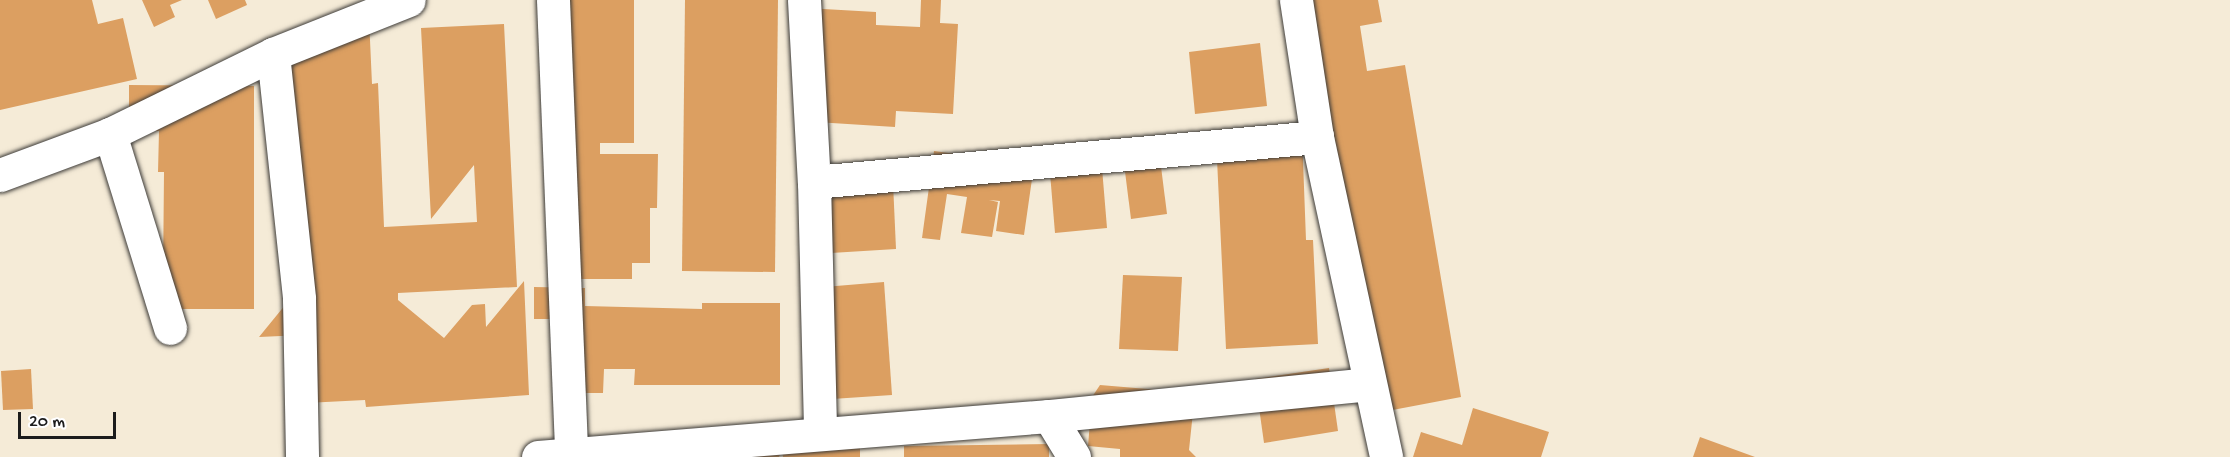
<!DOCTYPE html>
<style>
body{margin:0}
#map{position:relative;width:2230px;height:457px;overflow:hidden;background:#f5ebd7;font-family:"Gochi Hand",sans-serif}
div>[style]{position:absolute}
.building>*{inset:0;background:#dc9f61}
.roads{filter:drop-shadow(0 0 2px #3d3b38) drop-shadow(0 0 2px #3d3b38)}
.minor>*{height:33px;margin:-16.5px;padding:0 16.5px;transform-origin:16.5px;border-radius:16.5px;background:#fff}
span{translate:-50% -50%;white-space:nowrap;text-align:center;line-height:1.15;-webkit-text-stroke:6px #fff;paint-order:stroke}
.scale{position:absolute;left:18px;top:412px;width:98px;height:27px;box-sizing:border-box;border:3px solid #1c1c1c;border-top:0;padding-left:8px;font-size:18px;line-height:21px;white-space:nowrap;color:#1c1c1c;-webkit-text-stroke:4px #fff;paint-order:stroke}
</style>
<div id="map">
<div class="building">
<i style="clip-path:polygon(0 0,92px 0,98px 24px,123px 18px,137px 79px,0 110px)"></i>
<i style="clip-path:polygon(142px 0,182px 0,170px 5px,175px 17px,154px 27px)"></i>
<i style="clip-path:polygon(208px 0,245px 0,247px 5px,216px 19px)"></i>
<i style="clip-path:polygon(550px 0,634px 0,634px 143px,600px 143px,600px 154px,658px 154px,657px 208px,650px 208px,650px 263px,632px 263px,632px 279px,550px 279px)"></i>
<i style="clip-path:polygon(685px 0,778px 0,775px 272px,682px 271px)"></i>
<i style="clip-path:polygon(921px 0,941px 0,940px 23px,958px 24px,953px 114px,896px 111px,895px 127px,800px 121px,806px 8px,876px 12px,876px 25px,920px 27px)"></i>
<i style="clip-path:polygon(1299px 0,1378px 0,1382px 22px,1360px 26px,1367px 71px,1405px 65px,1461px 397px,1382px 412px)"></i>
<i style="clip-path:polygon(369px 18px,372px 84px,378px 83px,384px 227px,477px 222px,474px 165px,431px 219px,421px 28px,504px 24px,517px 287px,398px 293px,398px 300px,444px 338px,472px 305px,485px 304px,486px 327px,524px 281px,529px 395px,366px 407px,365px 400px,306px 403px,303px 335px,259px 337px,290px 299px,279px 66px)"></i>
<i style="clip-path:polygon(1260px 43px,1267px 106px,1195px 114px,1189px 52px)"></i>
<i style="clip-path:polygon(129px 85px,254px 86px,254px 309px,151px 309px,163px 279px,164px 172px,158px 172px,159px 131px,129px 131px)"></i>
<i style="clip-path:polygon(1302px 134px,1306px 240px,1313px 240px,1318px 344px,1226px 349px,1216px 138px)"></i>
<i style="clip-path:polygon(1158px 143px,1167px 214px,1131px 219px,1122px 148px)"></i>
<i style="clip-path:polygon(1100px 144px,1107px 228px,1055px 233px,1048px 149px)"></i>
<i style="clip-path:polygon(934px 151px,1034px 165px,1024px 235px,996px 231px,1000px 201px,989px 200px,998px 202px,992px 237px,961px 233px,967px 197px,947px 194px,940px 240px,922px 238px)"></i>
<i style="clip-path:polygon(892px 161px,896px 249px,831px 253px,826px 165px)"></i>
<i style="clip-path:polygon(1123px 275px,1182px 277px,1178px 351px,1119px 349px)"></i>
<i style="clip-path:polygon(884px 282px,892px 395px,832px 399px,824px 287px)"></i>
<i style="clip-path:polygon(534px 287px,585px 288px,585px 306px,702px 309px,702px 303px,780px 303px,780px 385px,634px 385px,635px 369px,604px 369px,603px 393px,561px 393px,562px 319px,534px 319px)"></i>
<i style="clip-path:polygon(1329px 368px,1338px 431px,1264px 443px,1255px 379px)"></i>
<i style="clip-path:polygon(31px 369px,33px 409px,3px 410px,1px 371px)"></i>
<i style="clip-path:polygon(1100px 385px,1195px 393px,1189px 450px,1196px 457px,1120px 457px,1120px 449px,1088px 446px,1092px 397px)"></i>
<i style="clip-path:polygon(1473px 408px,1549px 432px,1541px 457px,1413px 457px,1421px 432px,1462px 445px)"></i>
<i style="clip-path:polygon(1700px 437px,1755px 457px,1693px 457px)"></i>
<i style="clip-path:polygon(1049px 444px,1049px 457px,904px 457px,904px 446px)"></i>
<i style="clip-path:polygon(860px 447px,860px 457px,783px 457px,782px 450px,779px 457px,723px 457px,782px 450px)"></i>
</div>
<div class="roads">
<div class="minor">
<i style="left:553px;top:0;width:457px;rotate:87.7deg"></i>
<i style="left:804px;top:0;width:182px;rotate:86.9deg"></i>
<i style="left:814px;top:182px;width:250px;rotate:88.6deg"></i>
<i style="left:1296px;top:0;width:139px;rotate:81.3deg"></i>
<i style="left:1317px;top:137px;width:327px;rotate:77.8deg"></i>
<i style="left:273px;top:54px;width:246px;rotate:83.9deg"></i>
<i style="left:299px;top:299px;width:158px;rotate:88.9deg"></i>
<i style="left:110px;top:134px;width:203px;rotate:72.8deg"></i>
<i style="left:0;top:175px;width:117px;rotate:-20.4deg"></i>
<i style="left:110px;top:134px;width:182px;rotate:-26.1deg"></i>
<i style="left:273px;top:54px;width:146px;rotate:-21.7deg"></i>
<i style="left:814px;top:182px;width:505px;rotate:-5.11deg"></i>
<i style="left:1049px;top:416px;width:48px;rotate:58.6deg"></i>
<i style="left:538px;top:457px;width:513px;rotate:-4.59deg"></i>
<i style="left:1049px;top:416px;width:321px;rotate:-5.7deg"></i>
</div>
</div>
<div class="scale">20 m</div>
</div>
